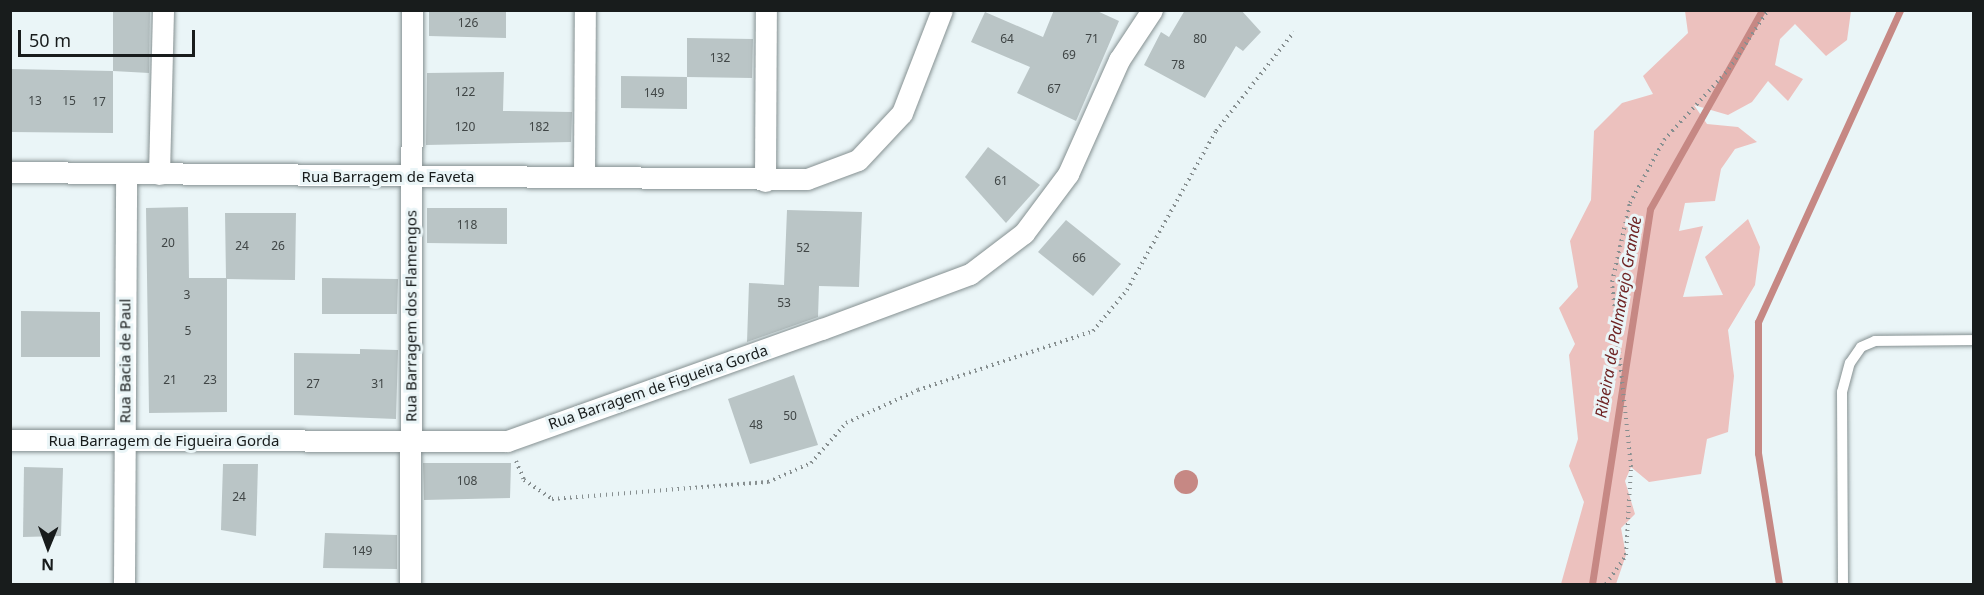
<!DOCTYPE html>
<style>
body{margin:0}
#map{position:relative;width:1984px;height:595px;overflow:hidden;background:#eaf5f7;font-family:"Noto Sans",sans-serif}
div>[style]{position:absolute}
.green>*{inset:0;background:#ecc1be}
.water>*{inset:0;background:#c68884}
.round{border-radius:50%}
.stream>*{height:7px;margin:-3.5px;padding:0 3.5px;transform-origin:3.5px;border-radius:3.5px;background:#c68884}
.building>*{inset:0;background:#bac5c6}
.path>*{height:4px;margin-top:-2px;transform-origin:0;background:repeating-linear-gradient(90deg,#878f90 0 1.5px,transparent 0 6px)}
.roads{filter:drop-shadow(0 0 2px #859091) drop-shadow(0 0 2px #859091)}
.service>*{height:10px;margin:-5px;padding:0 5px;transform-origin:5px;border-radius:5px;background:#fff}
.minor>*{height:21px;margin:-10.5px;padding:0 10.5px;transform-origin:10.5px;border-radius:10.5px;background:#fff}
span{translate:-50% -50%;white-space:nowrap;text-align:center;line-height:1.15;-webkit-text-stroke:6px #eaf5f7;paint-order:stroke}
.number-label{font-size:12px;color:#404646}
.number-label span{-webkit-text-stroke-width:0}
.street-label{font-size:15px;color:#181c1c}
.water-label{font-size:16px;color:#6e2323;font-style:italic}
.frame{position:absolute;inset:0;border:12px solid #181c1c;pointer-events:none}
.north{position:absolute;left:18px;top:517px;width:60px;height:60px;-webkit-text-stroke:4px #eaf5f7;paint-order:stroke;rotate:181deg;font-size:16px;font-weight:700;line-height:24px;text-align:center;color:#181c1c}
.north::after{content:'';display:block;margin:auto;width:21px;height:27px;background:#181c1c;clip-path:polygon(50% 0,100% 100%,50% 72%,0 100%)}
.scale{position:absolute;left:18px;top:30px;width:177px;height:27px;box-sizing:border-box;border:3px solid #181c1c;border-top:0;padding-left:8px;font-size:18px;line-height:21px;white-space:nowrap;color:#181c1c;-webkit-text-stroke:4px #eaf5f7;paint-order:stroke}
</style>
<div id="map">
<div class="green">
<i style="clip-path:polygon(1685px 11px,1851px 11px,1847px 40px,1826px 56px,1795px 24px,1780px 39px,1775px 65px,1803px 79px,1788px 101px,1768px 81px,1752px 102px,1728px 115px,1694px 105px,1707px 124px,1738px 127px,1757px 142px,1735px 149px,1721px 169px,1715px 201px,1685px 203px,1679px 231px,1703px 226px,1683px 297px,1723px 295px,1705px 257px,1748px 219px,1760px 247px,1755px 285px,1728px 330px,1734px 376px,1728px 432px,1707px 439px,1701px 474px,1649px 482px,1631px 467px,1625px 481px,1635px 514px,1621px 528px,1626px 555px,1616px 584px,1561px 584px,1584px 502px,1569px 466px,1578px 439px,1569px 355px,1575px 344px,1559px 308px,1578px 287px,1570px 241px,1591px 200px,1594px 131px,1622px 103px,1653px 94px,1643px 76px,1688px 33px)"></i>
</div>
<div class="water">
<i class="round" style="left:1174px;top:470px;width:24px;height:24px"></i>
</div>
<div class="stream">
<i style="left:1592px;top:584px;width:379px;rotate:-81.2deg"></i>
<i style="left:1650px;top:209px;width:228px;rotate:-60.6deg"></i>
<i style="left:1779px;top:584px;width:133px;rotate:-99.1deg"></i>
<i style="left:1758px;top:453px;width:131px;rotate:-90deg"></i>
<i style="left:1758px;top:322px;width:343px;rotate:-65.5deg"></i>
</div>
<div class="building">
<i style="clip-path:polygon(113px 10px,150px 10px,149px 73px,113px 71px)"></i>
<i style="clip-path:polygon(429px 10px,506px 10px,506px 38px,429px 36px)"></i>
<i style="clip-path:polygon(1054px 10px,1095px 10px,1119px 21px,1076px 121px,1017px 93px,1030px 67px,971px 42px,985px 12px,1043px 37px)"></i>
<i style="clip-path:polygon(1185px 10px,1241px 10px,1261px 32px,1243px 51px,1236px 46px,1205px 98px,1144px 65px,1161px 32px,1169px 37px)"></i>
<i style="clip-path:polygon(687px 38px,753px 39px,752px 78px,687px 77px)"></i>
<i style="clip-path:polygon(10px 69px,113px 71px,113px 133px,10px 132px)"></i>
<i style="clip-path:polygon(504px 72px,503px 111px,572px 112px,571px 142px,426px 145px,427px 73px)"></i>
<i style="clip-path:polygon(621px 76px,687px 77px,687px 109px,621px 108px)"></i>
<i style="clip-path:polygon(988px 147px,1040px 185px,1006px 223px,965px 177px)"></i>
<i style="clip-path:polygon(188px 207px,189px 278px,226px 278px,225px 213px,296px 213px,295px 280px,227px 279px,227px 412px,149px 413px,146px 208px)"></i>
<i style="clip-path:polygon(427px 208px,507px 208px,507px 244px,427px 243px)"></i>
<i style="clip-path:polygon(787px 210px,862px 212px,859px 287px,819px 286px,818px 317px,747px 342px,749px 283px,784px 285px)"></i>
<i style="clip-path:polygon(1066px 220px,1121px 264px,1093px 296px,1038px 252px)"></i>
<i style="clip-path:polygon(322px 278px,398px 279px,397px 314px,322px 314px)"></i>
<i style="clip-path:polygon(21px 311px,100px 312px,100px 357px,21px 357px)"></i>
<i style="clip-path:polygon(360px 349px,398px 350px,396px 419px,294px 415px,294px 353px,360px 354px)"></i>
<i style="clip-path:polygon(794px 375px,818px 445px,750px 464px,728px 399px)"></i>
<i style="clip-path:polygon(423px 463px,511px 463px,510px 498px,424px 500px)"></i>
<i style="clip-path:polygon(223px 464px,258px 464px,256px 536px,221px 530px)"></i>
<i style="clip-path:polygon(24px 467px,63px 468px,61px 536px,23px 537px)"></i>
<i style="clip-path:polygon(325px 533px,397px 535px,397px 569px,323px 568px)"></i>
</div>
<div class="path">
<i style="left:516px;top:461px;width:21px;rotate:67deg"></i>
<i style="left:524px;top:480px;width:34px;rotate:34deg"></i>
<i style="left:552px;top:499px;width:217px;rotate:-4.5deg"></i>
<i style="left:768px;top:482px;width:47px;rotate:-23.8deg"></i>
<i style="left:811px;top:463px;width:53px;rotate:-48.8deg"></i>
<i style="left:846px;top:423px;width:79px;rotate:-24.6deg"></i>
<i style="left:918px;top:390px;width:185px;rotate:-18.6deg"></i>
<i style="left:1093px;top:331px;width:53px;rotate:-50.3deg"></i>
<i style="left:1127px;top:290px;width:182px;rotate:-60.8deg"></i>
<i style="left:1216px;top:131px;width:126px;rotate:-51.8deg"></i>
<i style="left:1606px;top:584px;width:35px;rotate:-55deg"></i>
<i style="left:1626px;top:555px;width:88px;rotate:-86.7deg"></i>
<i style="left:1631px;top:467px;width:186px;rotate:-95.9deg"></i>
<i style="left:1612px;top:282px;width:81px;rotate:-77.2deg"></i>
<i style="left:1630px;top:203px;width:72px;rotate:-61.6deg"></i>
<i style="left:1664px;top:140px;width:96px;rotate:-47.5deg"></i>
<i style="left:1729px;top:69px;width:71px;rotate:-56.5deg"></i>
</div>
<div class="roads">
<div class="service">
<i style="left:1843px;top:584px;width:192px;rotate:-90.3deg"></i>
<i style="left:1842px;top:392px;width:30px;rotate:-75deg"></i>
<i style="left:1850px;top:363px;width:19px;rotate:-55deg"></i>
<i style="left:1861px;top:347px;width:15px;rotate:-23deg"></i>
<i style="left:1875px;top:341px;width:99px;rotate:-0.6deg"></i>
</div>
<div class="minor">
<i style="left:10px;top:172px;width:797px;rotate:0.5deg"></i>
<i style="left:807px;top:179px;width:54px;rotate:-20.4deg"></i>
<i style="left:858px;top:160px;width:64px;rotate:-46.9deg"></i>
<i style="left:902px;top:113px;width:110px;rotate:-68.8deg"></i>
<i style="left:159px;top:174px;width:164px;rotate:-88.6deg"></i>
<i style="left:584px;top:177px;width:167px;rotate:-89.7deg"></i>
<i style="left:765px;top:181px;width:171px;rotate:-89.7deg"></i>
<i style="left:10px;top:440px;width:497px;rotate:0.1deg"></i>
<i style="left:507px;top:441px;width:334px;rotate:-19.6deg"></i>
<i style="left:822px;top:329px;width:158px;rotate:-20.4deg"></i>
<i style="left:970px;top:274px;width:68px;rotate:-37.2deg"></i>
<i style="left:1024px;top:233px;width:74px;rotate:-53.3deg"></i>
<i style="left:1068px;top:174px;width:125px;rotate:-65.9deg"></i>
<i style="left:1119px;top:60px;width:60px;rotate:-56.6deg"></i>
<i style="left:124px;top:584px;width:411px;rotate:-89.7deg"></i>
<i style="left:410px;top:584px;width:574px;rotate:-89.8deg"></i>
</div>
</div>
<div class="number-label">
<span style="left:468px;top:23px">126</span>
<span style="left:1007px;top:39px">64</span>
<span style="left:1092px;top:39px">71</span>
<span style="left:1200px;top:39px">80</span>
<span style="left:1069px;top:55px">69</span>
<span style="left:720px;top:58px">132</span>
<span style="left:1178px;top:65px">78</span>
<span style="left:1054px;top:89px">67</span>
<span style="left:465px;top:92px">122</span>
<span style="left:654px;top:93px">149</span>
<span style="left:35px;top:101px">13</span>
<span style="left:69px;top:101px">15</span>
<span style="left:99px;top:102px">17</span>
<span style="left:465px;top:127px">120</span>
<span style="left:539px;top:127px">182</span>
<span style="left:1001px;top:181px">61</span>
<span style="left:467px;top:225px">118</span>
<span style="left:168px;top:243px">20</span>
<span style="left:242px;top:246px">24</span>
<span style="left:278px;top:246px">26</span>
<span style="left:803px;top:248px">52</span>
<span style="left:1079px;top:258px">66</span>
<span style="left:187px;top:295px">3</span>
<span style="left:784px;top:303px">53</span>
<span style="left:188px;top:331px">5</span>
<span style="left:170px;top:380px">21</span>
<span style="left:210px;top:380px">23</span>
<span style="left:313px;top:384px">27</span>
<span style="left:378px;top:384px">31</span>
<span style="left:790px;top:416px">50</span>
<span style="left:756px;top:425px">48</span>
<span style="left:467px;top:481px">108</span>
<span style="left:239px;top:497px">24</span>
<span style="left:362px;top:551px">149</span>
</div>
<div class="street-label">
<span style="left:388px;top:177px">Rua Barragem de Faveta</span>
<span style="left:411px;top:316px;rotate:-90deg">Rua Barragem dos Flamengos</span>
<span style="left:125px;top:361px;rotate:-90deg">Rua Bacia de Paul</span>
<span style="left:658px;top:387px;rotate:-19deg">Rua Barragem de Figueira Gorda</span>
<span style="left:164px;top:441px">Rua Barragem de Figueira Gorda</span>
</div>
<div class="water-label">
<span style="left:1618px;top:317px;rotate:-80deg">Ribeira de Palmarejo Grande</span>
</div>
<div class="frame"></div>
<div class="north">N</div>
<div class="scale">50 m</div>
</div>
